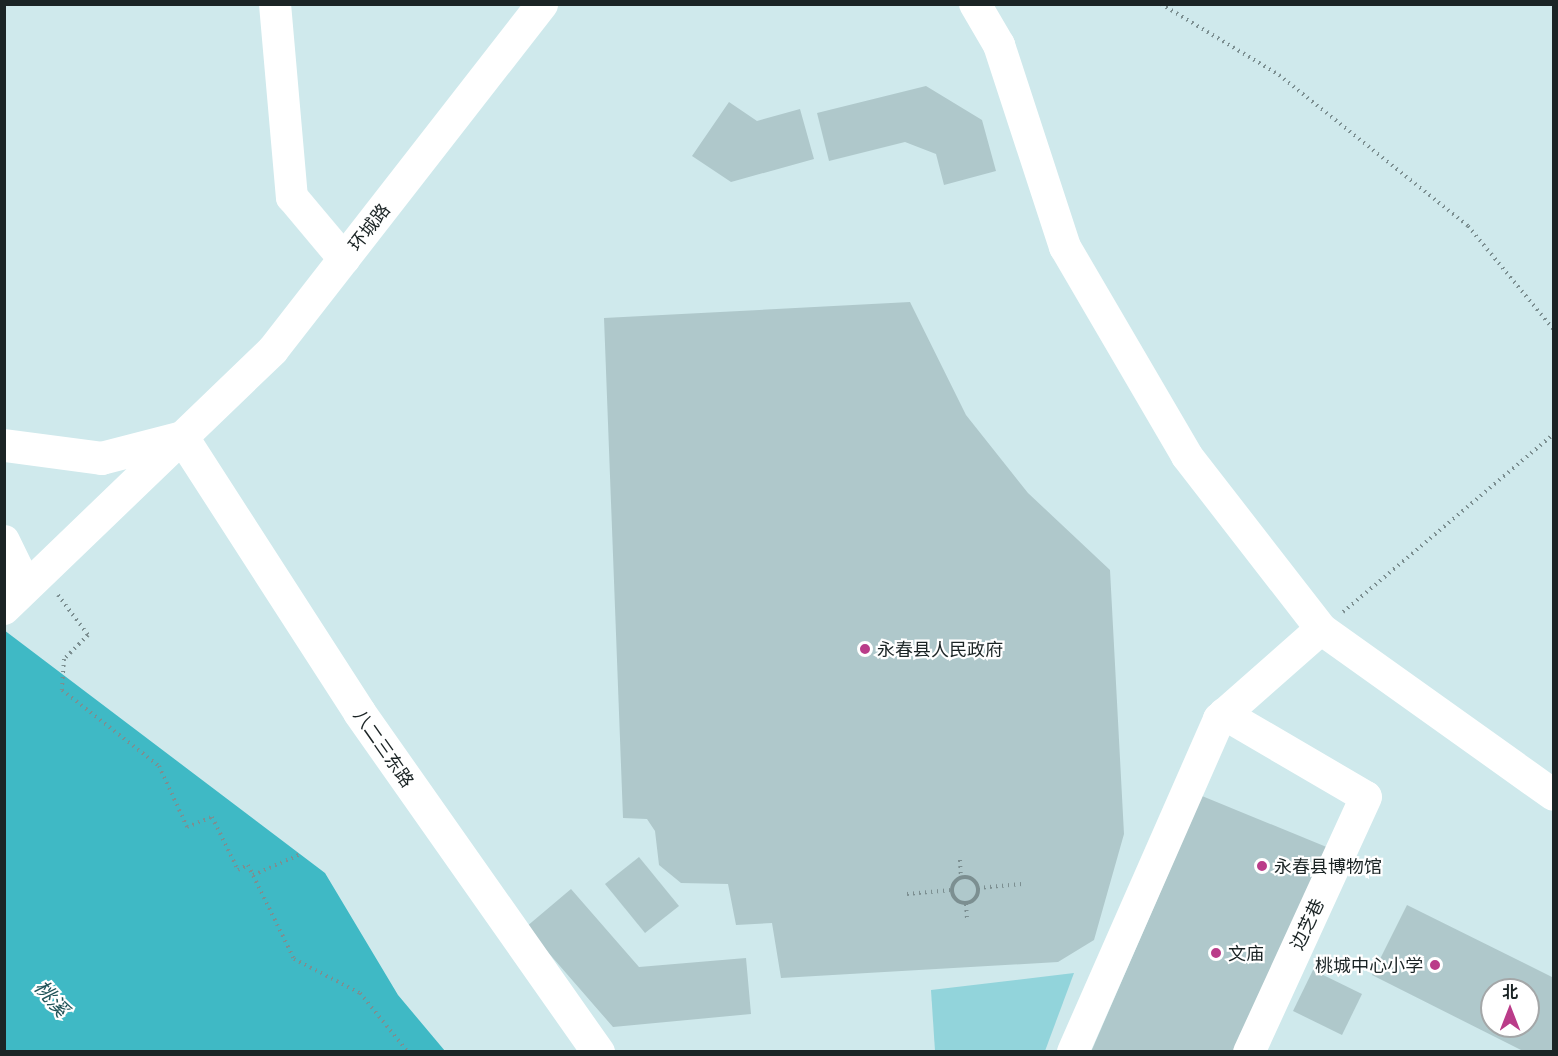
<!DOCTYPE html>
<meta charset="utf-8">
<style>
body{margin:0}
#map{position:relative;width:1558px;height:1056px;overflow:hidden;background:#cfe9ec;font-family:Lato,"Noto Sans SC",sans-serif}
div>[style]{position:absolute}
.green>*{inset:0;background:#92d4db}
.water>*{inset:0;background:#3fb9c5}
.building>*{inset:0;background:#afc8cb}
.path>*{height:4px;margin-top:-2px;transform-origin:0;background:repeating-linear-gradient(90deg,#7c8f91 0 1.5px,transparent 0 6px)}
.path>.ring{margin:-2px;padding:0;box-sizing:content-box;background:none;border:4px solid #7c8f91;border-radius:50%}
.minor>*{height:32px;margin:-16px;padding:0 16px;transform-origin:16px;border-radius:16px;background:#fff}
.major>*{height:33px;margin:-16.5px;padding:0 16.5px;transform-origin:16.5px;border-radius:16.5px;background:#fff}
.dots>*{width:16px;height:16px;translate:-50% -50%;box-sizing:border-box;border:3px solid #fff;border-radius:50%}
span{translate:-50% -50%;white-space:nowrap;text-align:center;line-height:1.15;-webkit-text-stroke:4.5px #fff;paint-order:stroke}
.street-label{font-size:18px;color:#1b2425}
.poi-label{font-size:18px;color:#1b2425}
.left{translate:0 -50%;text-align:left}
.right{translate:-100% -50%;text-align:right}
.water-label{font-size:20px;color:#215459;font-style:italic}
.frame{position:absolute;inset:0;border:6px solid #1b2425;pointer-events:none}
.north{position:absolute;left:1480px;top:978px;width:60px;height:60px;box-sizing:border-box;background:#fff;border:2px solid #a4a7a8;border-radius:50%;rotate:0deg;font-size:16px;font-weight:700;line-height:24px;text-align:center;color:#1b2425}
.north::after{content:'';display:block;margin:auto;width:21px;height:27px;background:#ba3c89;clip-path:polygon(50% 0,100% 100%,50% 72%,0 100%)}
</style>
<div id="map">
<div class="green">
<i style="clip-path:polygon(1074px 973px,1045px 1051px,935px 1051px,931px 990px)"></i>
</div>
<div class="water">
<i style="clip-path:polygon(4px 630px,325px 873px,398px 995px,445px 1051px,5px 1051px)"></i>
</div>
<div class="building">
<i style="clip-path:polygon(926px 86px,982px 120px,996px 171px,944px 185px,936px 154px,905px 142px,829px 161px,817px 113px)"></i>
<i style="clip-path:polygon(729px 102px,757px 121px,800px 109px,814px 159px,731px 182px,692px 156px)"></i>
<i style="clip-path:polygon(910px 302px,966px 415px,1028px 493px,1110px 570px,1124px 834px,1094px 940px,1058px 962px,781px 978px,772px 923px,736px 925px,728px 884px,681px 883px,659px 865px,655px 831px,647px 819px,623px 818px,604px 318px)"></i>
<i style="clip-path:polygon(1202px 796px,1346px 855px,1249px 1052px,1091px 1052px)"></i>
<i style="clip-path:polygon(639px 857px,679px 906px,645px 933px,605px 884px)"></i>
<i style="clip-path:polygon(571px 889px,639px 967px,746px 958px,751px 1014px,613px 1027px,526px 927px)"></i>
<i style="clip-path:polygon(evenodd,1407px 905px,1554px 978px,1554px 1052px,1525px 1052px,1372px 975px,1407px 905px,1492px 990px,1528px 990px,1528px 1026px,1492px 1026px,1492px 990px)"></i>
<i style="clip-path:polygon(1313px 970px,1362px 994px,1342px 1035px,1293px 1011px)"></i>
</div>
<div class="path">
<i style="left:1161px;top:4px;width:138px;rotate:31deg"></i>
<i style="left:1279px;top:75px;width:242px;rotate:38.6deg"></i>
<i style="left:1468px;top:226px;width:135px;rotate:50.4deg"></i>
<i style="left:58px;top:595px;width:50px;rotate:53.1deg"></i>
<i style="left:88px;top:635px;width:34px;rotate:135deg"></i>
<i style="left:64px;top:659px;width:31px;rotate:94deg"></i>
<i style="left:62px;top:690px;width:123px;rotate:38.1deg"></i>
<i style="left:159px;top:766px;width:67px;rotate:65.3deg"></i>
<i style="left:187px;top:827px;width:27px;rotate:-22deg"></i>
<i style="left:212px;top:817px;width:59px;rotate:63.9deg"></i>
<i style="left:238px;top:870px;width:11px;rotate:-27deg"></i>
<i style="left:248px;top:865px;width:105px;rotate:63.9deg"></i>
<i style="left:294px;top:959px;width:74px;rotate:27.3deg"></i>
<i style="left:360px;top:993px;width:76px;rotate:50.9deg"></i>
<i style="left:1343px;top:612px;width:276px;rotate:-40.2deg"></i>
<i style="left:960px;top:860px;width:17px;rotate:87deg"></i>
<i style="left:253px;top:875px;width:52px;rotate:-23.6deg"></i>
<i class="ring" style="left:952px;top:877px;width:22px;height:22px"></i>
<i style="left:978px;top:888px;width:44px;rotate:-5.2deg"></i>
<i style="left:907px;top:894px;width:44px;rotate:-5.2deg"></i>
<i style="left:966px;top:904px;width:14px;rotate:86deg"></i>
</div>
<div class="minor">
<i style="left:275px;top:4px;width:194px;rotate:85deg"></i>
<i style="left:292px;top:197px;width:81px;rotate:50deg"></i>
<i style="left:975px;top:4px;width:48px;rotate:59.7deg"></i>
<i style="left:999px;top:45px;width:213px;rotate:71.9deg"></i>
<i style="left:1065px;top:247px;width:242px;rotate:59.7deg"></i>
<i style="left:1187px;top:456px;width:219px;rotate:52.2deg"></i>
<i style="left:1321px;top:629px;width:286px;rotate:35.5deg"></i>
<i style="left:4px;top:541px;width:30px;rotate:64deg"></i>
<i style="left:17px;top:568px;width:28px;rotate:90deg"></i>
<i style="left:4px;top:609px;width:373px;rotate:-43.9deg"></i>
<i style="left:273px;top:350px;width:438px;rotate:-52.1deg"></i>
<i style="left:1224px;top:714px;width:164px;rotate:30.3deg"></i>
<i style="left:1366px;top:797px;width:281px;rotate:114.6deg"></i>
<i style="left:1073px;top:1052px;width:364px;rotate:-66.3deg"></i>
<i style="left:1219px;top:719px;width:136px;rotate:-41.4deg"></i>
</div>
<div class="major">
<i style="left:4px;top:445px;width:98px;rotate:7.6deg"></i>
<i style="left:101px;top:458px;width:84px;rotate:-14.5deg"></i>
<i style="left:182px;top:437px;width:327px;rotate:57.2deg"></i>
<i style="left:359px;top:712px;width:416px;rotate:54.9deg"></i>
</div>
<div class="dots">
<i style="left:865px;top:649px;background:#ba3c89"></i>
<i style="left:1262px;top:866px;background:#ba3c89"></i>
<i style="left:1216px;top:953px;background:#ba3c89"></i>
<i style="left:1435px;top:965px;background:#ba3c89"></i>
</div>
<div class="street-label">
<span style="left:369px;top:227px;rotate:-52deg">环城路</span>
<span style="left:384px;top:748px;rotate:55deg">八二三东路</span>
<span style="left:1307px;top:924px;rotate:-65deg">边芝巷</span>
</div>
<div class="poi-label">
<span class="left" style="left:877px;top:649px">永春县人民政府</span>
<span class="left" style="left:1274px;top:866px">永春县博物馆</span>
<span class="left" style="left:1228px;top:953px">文庙</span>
<span class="right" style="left:1423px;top:965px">桃城中心小学</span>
</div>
<div class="water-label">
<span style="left:52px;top:998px;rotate:49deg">桃溪</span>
</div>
<div class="frame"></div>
<div class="north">北</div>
</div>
